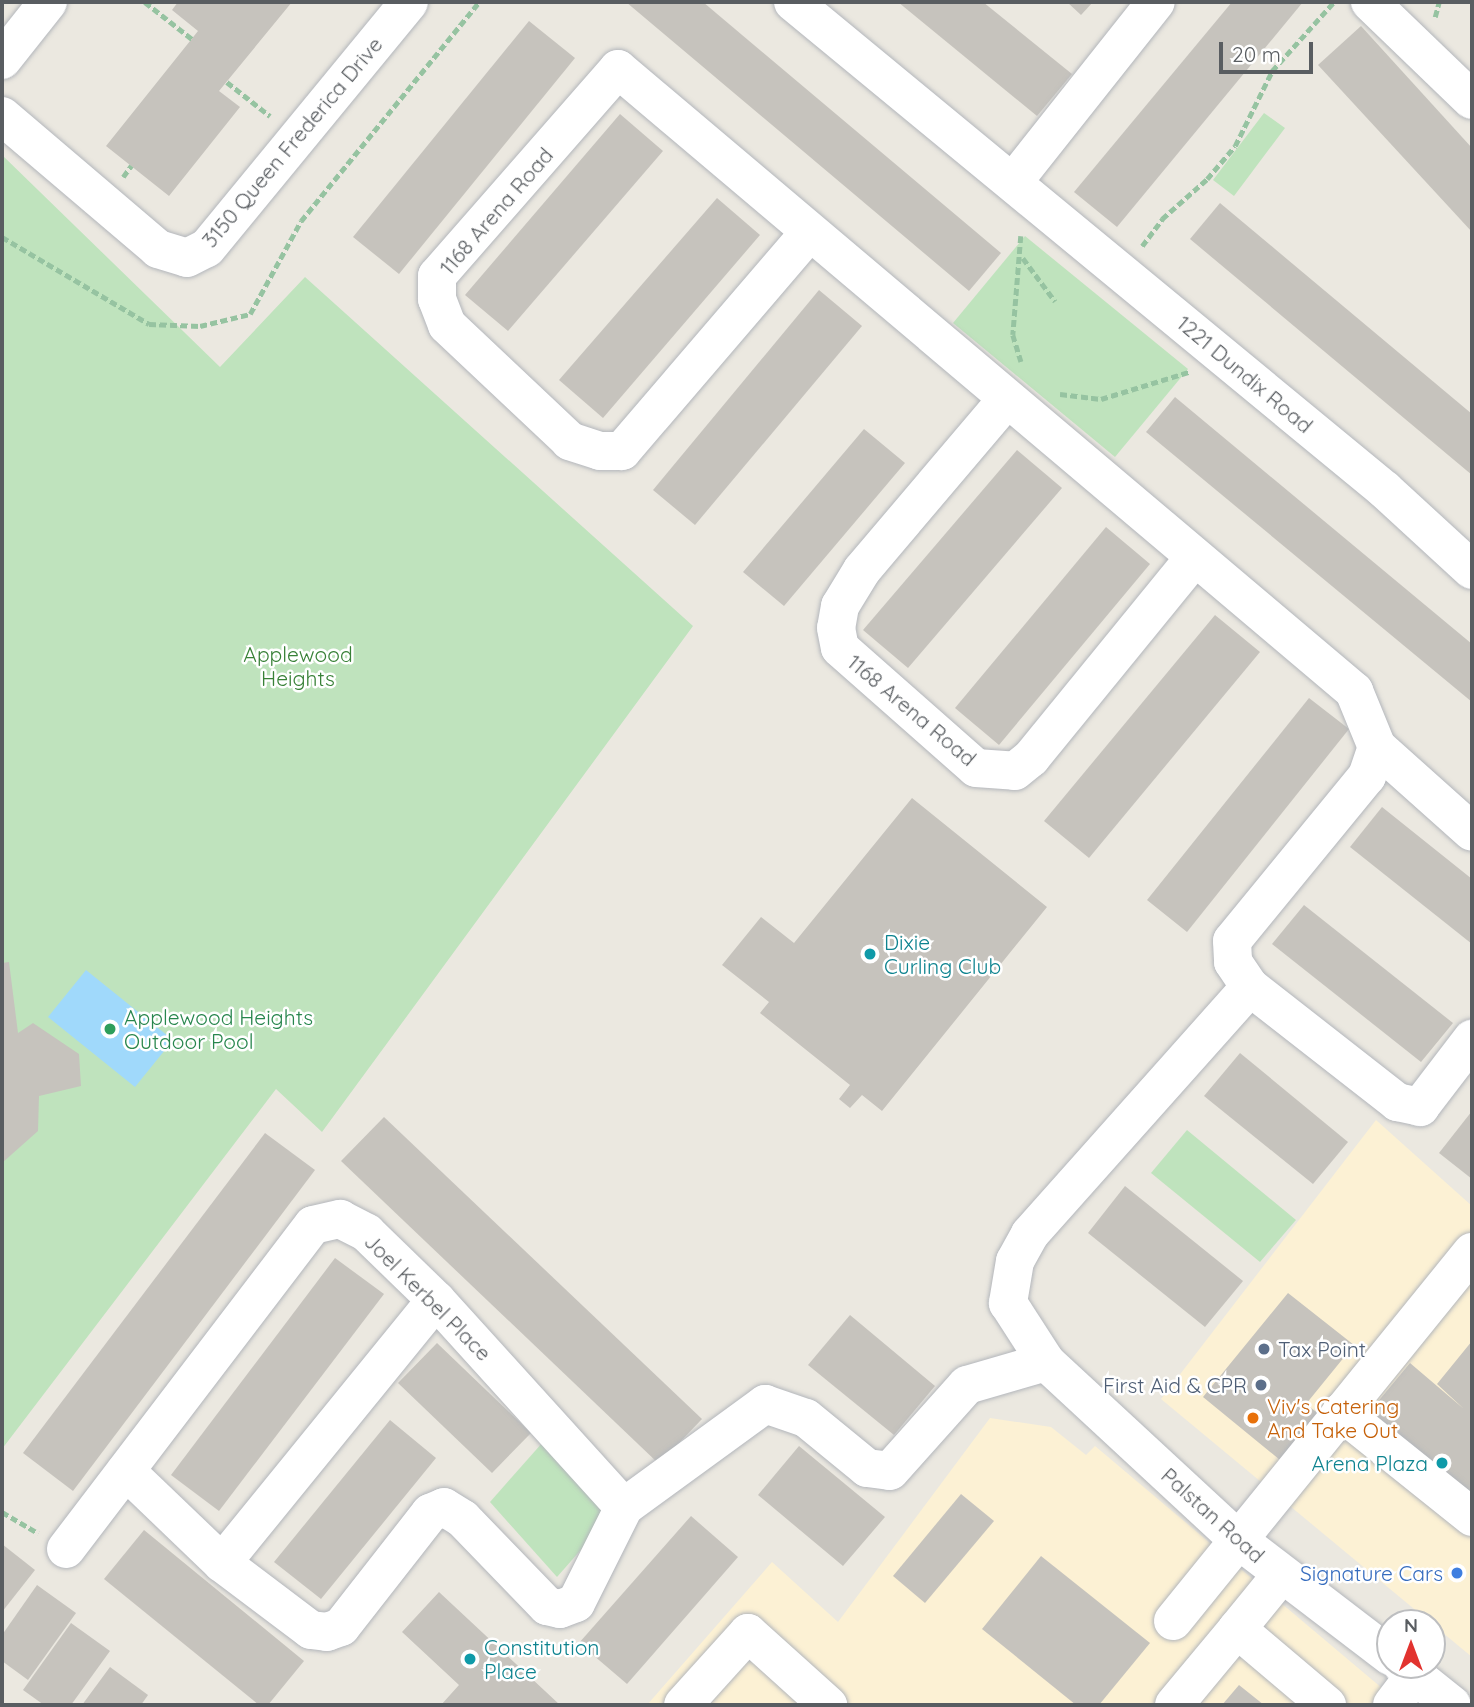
<!DOCTYPE html>
<style>
body{margin:0}
#map{position:relative;width:1474px;height:1707px;overflow:hidden;background:#ebe8e0;font-family:Quicksand,sans-serif}
div>[style]{position:absolute}
.commercial>*{inset:0;background:#fcf1d4}
.green>*{inset:0;background:#bfe3bd}
.water>*{inset:0;background:#a0d9fb}
.building>*{inset:0;background:#c6c3bd}
.path>*{height:4.5px;margin-top:-2.25px;transform-origin:0;background:repeating-linear-gradient(90deg,#96c3a1 0 7px,transparent 0 10.5px)}
.roads{filter:drop-shadow(0 0 2px #b3b6bb) drop-shadow(0 0 2px #b3b6bb)}
.minor>*{height:38px;margin:-19px;padding:0 19px;transform-origin:19px;border-radius:19px;background:#fff}
.dots>*{width:19px;height:19px;translate:-50% -50%;box-sizing:border-box;border:4px solid #fff;border-radius:50%}
span{translate:-50% -50%;white-space:nowrap;text-align:center;line-height:1.15;-webkit-text-stroke:5px #fff;paint-order:stroke}
.street-label{font-size:21px;color:#595d61}
.park-label{font-size:21px;color:#388137}
.culture-label{font-size:21px;color:#0d838f}
.left{translate:0 -50%;text-align:left}
.right{translate:-100% -50%;text-align:right}
.leisure-label{font-size:21px;color:#27864d}
.service-label{font-size:21px;color:#4e5e75}
.food-label{font-size:21px;color:#c56008}
.shop-label{font-size:21px;color:#366cbe}
.frame{position:absolute;inset:0;border:4px solid #595d61;pointer-events:none}
.north{position:absolute;left:1376px;top:1609px;width:70px;height:70px;box-sizing:border-box;background:#fff;border:2px solid #bdbec0;border-radius:50%;rotate:0deg;font-size:19px;font-weight:700;line-height:28px;text-align:center;color:#595d61}
.north::after{content:'';display:block;margin:auto;width:24px;height:32px;background:#e2332f;clip-path:polygon(50% 0,100% 100%,50% 72%,0 100%)}
.scale{position:absolute;left:1219px;top:42px;width:94px;height:32px;box-sizing:border-box;border:4px solid #595d61;border-top:0;padding-left:9px;font-size:21px;line-height:24px;white-space:nowrap;color:#595d61;-webkit-text-stroke:5px #fff;paint-order:stroke}
</style>
<div id="map">
<div class="commercial">
<i style="clip-path:polygon(1376px 1120px,1472px 1206px,1472px 1657px,1161px 1399px)"></i>
<i style="clip-path:polygon(990px 1418px,1051px 1427px,1086px 1455px,1095px 1446px,1402px 1705px,647px 1705px,772px 1562px,838px 1622px)"></i>
</div>
<div class="green">
<i style="clip-path:polygon(1264px 113px,1285px 128px,1234px 196px,1213px 180px)"></i>
<i style="clip-path:polygon(2px 155px,220px 367px,305px 277px,693px 626px,322px 1132px,276px 1089px,2px 1449px)"></i>
<i style="clip-path:polygon(1025px 236px,1188px 369px,1115px 457px,953px 323px)"></i>
<i style="clip-path:polygon(1187px 1130px,1296px 1220px,1260px 1262px,1151px 1173px)"></i>
<i style="clip-path:polygon(543px 1442px,616px 1510px,557px 1577px,490px 1502px)"></i>
</div>
<div class="water">
<i style="clip-path:polygon(86px 970px,173px 1040px,135px 1087px,48px 1017px)"></i>
</div>
<div class="building">
<i style="clip-path:polygon(178px 2px,292px 2px,219px 91px,240px 107px,169px 196px,106px 146px,198px 31px,172px 10px)"></i>
<i style="clip-path:polygon(626px 2px,703px 2px,1001px 253px,969px 291px)"></i>
<i style="clip-path:polygon(898px 2px,983px 2px,1072px 74px,1037px 116px)"></i>
<i style="clip-path:polygon(1067px 2px,1093px 2px,1081px 15px)"></i>
<i style="clip-path:polygon(1232px 2px,1303px 2px,1117px 227px,1074px 192px)"></i>
<i style="clip-path:polygon(529px 21px,575px 58px,399px 274px,353px 237px)"></i>
<i style="clip-path:polygon(1361px 26px,1472px 148px,1472px 232px,1318px 65px)"></i>
<i style="clip-path:polygon(620px 114px,663px 151px,508px 331px,465px 295px)"></i>
<i style="clip-path:polygon(717px 198px,760px 235px,603px 418px,559px 380px)"></i>
<i style="clip-path:polygon(1220px 203px,1472px 414px,1472px 475px,1190px 239px)"></i>
<i style="clip-path:polygon(819px 290px,862px 326px,695px 525px,653px 490px)"></i>
<i style="clip-path:polygon(1175px 397px,1472px 644px,1472px 702px,1146px 432px)"></i>
<i style="clip-path:polygon(864px 429px,905px 463px,784px 606px,743px 572px)"></i>
<i style="clip-path:polygon(1017px 450px,1062px 488px,908px 668px,863px 630px)"></i>
<i style="clip-path:polygon(1106px 527px,1150px 564px,999px 745px,955px 708px)"></i>
<i style="clip-path:polygon(1215px 615px,1260px 652px,1089px 858px,1044px 821px)"></i>
<i style="clip-path:polygon(1309px 698px,1349px 729px,1187px 932px,1147px 900px)"></i>
<i style="clip-path:polygon(912px 798px,1047px 907px,882px 1111px,862px 1095px,850px 1108px,839px 1099px,850px 1085px,760px 1013px,769px 1002px,722px 965px,761px 917px,794px 943px)"></i>
<i style="clip-path:polygon(1382px 807px,1472px 879px,1472px 944px,1350px 847px)"></i>
<i style="clip-path:polygon(1304px 905px,1453px 1023px,1421px 1062px,1272px 944px)"></i>
<i style="clip-path:polygon(9px 962px,18px 1033px,33px 1023px,79px 1054px,81px 1086px,39px 1096px,38px 1131px,2px 1163px,2px 963px)"></i>
<i style="clip-path:polygon(1240px 1053px,1348px 1142px,1313px 1184px,1204px 1096px)"></i>
<i style="clip-path:polygon(1472px 1111px,1472px 1179px,1439px 1153px)"></i>
<i style="clip-path:polygon(384px 1117px,702px 1419px,659px 1464px,341px 1161px)"></i>
<i style="clip-path:polygon(265px 1133px,315px 1170px,73px 1491px,23px 1453px)"></i>
<i style="clip-path:polygon(1125px 1186px,1243px 1281px,1205px 1327px,1088px 1233px)"></i>
<i style="clip-path:polygon(335px 1258px,384px 1294px,219px 1511px,171px 1475px)"></i>
<i style="clip-path:polygon(1288px 1293px,1354px 1345px,1306px 1404px,1329px 1422px,1291px 1469px,1203px 1397px)"></i>
<i style="clip-path:polygon(850px 1315px,935px 1386px,894px 1435px,808px 1365px)"></i>
<i style="clip-path:polygon(1472px 1341px,1472px 1504px,1361px 1422px,1410px 1363px,1464px 1409px,1437px 1384px)"></i>
<i style="clip-path:polygon(437px 1343px,531px 1433px,492px 1473px,398px 1383px)"></i>
<i style="clip-path:polygon(390px 1420px,436px 1458px,321px 1599px,274px 1562px)"></i>
<i style="clip-path:polygon(799px 1446px,885px 1517px,843px 1566px,758px 1495px)"></i>
<i style="clip-path:polygon(961px 1494px,994px 1521px,925px 1603px,893px 1576px)"></i>
<i style="clip-path:polygon(691px 1516px,738px 1557px,627px 1684px,579px 1643px)"></i>
<i style="clip-path:polygon(144px 1530px,304px 1661px,268px 1705px,259px 1705px,104px 1579px)"></i>
<i style="clip-path:polygon(2px 1544px,35px 1570px,2px 1612px)"></i>
<i style="clip-path:polygon(1041px 1556px,1150px 1643px,1099px 1705px,1076px 1705px,982px 1629px)"></i>
<i style="clip-path:polygon(37px 1585px,76px 1613px,28px 1680px,2px 1661px,2px 1635px)"></i>
<i style="clip-path:polygon(439px 1592px,560px 1705px,441px 1705px,459px 1685px,402px 1632px)"></i>
<i style="clip-path:polygon(71px 1623px,110px 1651px,71px 1705px,44px 1705px,23px 1690px)"></i>
<i style="clip-path:polygon(110px 1667px,148px 1695px,141px 1705px,82px 1705px)"></i>
<i style="clip-path:polygon(1239px 1685px,1264px 1705px,1222px 1705px)"></i>
</div>
<div class="path">
<i style="left:145px;top:2px;width:60px;rotate:38.2deg"></i>
<i style="left:1435px;top:17px;width:16px;rotate:-75deg"></i>
<i style="left:227px;top:82px;width:55px;rotate:38.3deg"></i>
<i style="left:123px;top:177px;width:14px;rotate:-54deg"></i>
<i style="left:1021px;top:236px;width:99px;rotate:94.6deg"></i>
<i style="left:1013px;top:335px;width:28px;rotate:73deg"></i>
<i style="left:2px;top:237px;width:171px;rotate:30.6deg"></i>
<i style="left:149px;top:324px;width:51px;rotate:2.2deg"></i>
<i style="left:200px;top:326px;width:51px;rotate:-13.5deg"></i>
<i style="left:250px;top:314px;width:106px;rotate:-61.3deg"></i>
<i style="left:301px;top:221px;width:282px;rotate:-50.9deg"></i>
<i style="left:1142px;top:246px;width:34px;rotate:-53deg"></i>
<i style="left:1162px;top:219px;width:60px;rotate:-41.6deg"></i>
<i style="left:1207px;top:179px;width:43px;rotate:-49.7deg"></i>
<i style="left:1235px;top:146px;width:84px;rotate:-63.7deg"></i>
<i style="left:1272px;top:71px;width:93px;rotate:-48.1deg"></i>
<i style="left:1023px;top:258px;width:54px;rotate:53.3deg"></i>
<i style="left:1060px;top:394px;width:41px;rotate:7deg"></i>
<i style="left:1101px;top:399px;width:92px;rotate:-17.1deg"></i>
<i style="left:2px;top:1512px;width:42px;rotate:30.3deg"></i>
</div>
<div class="roads">
<div class="minor">
<i style="left:793px;top:2px;width:767px;rotate:39.5deg"></i>
<i style="left:1385px;top:490px;width:118px;rotate:42.6deg"></i>
<i style="left:1370px;top:2px;width:141px;rotate:43.9deg"></i>
<i style="left:2px;top:60px;width:74px;rotate:-51.6deg"></i>
<i style="left:2px;top:116px;width:205px;rotate:40.4deg"></i>
<i style="left:158px;top:249px;width:30px;rotate:17deg"></i>
<i style="left:187px;top:258px;width:22px;rotate:-27deg"></i>
<i style="left:207px;top:248px;width:318px;rotate:-50.6deg"></i>
<i style="left:1014px;top:181px;width:228px;rotate:-51.6deg"></i>
<i style="left:808px;top:234px;width:286px;rotate:130.6deg"></i>
<i style="left:622px;top:451px;width:22px;rotate:180deg"></i>
<i style="left:600px;top:451px;width:32px;rotate:-162deg"></i>
<i style="left:570px;top:441px;width:169px;rotate:-136.7deg"></i>
<i style="left:447px;top:325px;width:28px;rotate:-111deg"></i>
<i style="left:437px;top:299px;width:23px;rotate:-90deg"></i>
<i style="left:437px;top:276px;width:275px;rotate:-48.8deg"></i>
<i style="left:618px;top:69px;width:964px;rotate:40.2deg"></i>
<i style="left:1354px;top:691px;width:61px;rotate:67.7deg"></i>
<i style="left:1377px;top:747px;width:31px;rotate:109deg"></i>
<i style="left:1367px;top:776px;width:213px;rotate:129.3deg"></i>
<i style="left:1232px;top:941px;width:21px;rotate:87deg"></i>
<i style="left:1233px;top:962px;width:30px;rotate:56deg"></i>
<i style="left:1250px;top:987px;width:187px;rotate:38deg"></i>
<i style="left:1397px;top:1102px;width:24px;rotate:12deg"></i>
<i style="left:1420px;top:1107px;width:86px;rotate:-52.6deg"></i>
<i style="left:1007px;top:399px;width:224px;rotate:130.3deg"></i>
<i style="left:862px;top:570px;width:42px;rotate:121.4deg"></i>
<i style="left:840px;top:606px;width:22px;rotate:100deg"></i>
<i style="left:836px;top:628px;width:20px;rotate:79deg"></i>
<i style="left:840px;top:648px;width:181px;rotate:41.4deg"></i>
<i style="left:976px;top:768px;width:39px;rotate:4deg"></i>
<i style="left:1015px;top:771px;width:21px;rotate:-39deg"></i>
<i style="left:1031px;top:758px;width:259px;rotate:-50.8deg"></i>
<i style="left:1377px;top:747px;width:127px;rotate:41.8deg"></i>
<i style="left:1250px;top:987px;width:331px;rotate:131.7deg"></i>
<i style="left:1030px;top:1234px;width:31px;rotate:119deg"></i>
<i style="left:1015px;top:1261px;width:43px;rotate:99.5deg"></i>
<i style="left:1008px;top:1303px;width:70px;rotate:57.2deg"></i>
<i style="left:1046px;top:1362px;width:260px;rotate:42.8deg"></i>
<i style="left:1237px;top:1539px;width:193px;rotate:37.4deg"></i>
<i style="left:1341px;top:1412px;width:168px;rotate:38.7deg"></i>
<i style="left:126px;top:1471px;width:133px;rotate:43.8deg"></i>
<i style="left:222px;top:1563px;width:111px;rotate:37deg"></i>
<i style="left:311px;top:1630px;width:16px;rotate:7deg"></i>
<i style="left:327px;top:1632px;width:15px;rotate:-20deg"></i>
<i style="left:341px;top:1627px;width:145px;rotate:-52deg"></i>
<i style="left:430px;top:1513px;width:15px;rotate:-23deg"></i>
<i style="left:444px;top:1507px;width:22px;rotate:32deg"></i>
<i style="left:463px;top:1519px;width:121px;rotate:46deg"></i>
<i style="left:547px;top:1606px;width:13px;rotate:13deg"></i>
<i style="left:560px;top:1609px;width:17px;rotate:-21deg"></i>
<i style="left:576px;top:1603px;width:107px;rotate:-63.4deg"></i>
<i style="left:624px;top:1507px;width:175px;rotate:-36.1deg"></i>
<i style="left:765px;top:1404px;width:43px;rotate:18.9deg"></i>
<i style="left:806px;top:1418px;width:79px;rotate:39.3deg"></i>
<i style="left:867px;top:1468px;width:23px;rotate:7deg"></i>
<i style="left:890px;top:1471px;width:115px;rotate:-48.2deg"></i>
<i style="left:967px;top:1385px;width:82px;rotate:-16.2deg"></i>
<i style="left:66px;top:1549px;width:407px;rotate:-52.7deg"></i>
<i style="left:313px;top:1225px;width:28px;rotate:-13deg"></i>
<i style="left:340px;top:1219px;width:30px;rotate:27deg"></i>
<i style="left:367px;top:1233px;width:96px;rotate:44.2deg"></i>
<i style="left:436px;top:1300px;width:280px;rotate:47.8deg"></i>
<i style="left:222px;top:1563px;width:339px;rotate:-50.9deg"></i>
<i style="left:1173px;top:1621px;width:475px;rotate:-51deg"></i>
<i style="left:1237px;top:1629px;width:70px;rotate:-50.8deg"></i>
<i style="left:1402px;top:1665px;width:64px;rotate:38.7deg"></i>
<i style="left:683px;top:1705px;width:97px;rotate:-47.9deg"></i>
<i style="left:748px;top:1633px;width:108px;rotate:42deg"></i>
<i style="left:1174px;top:1705px;width:99px;rotate:-50.3deg"></i>
<i style="left:1237px;top:1629px;width:118px;rotate:40.2deg"></i>
<i style="left:1392px;top:1705px;width:38px;rotate:-53deg"></i>
</div>
</div>
<div class="dots">
<i style="left:870px;top:954px;background:#0f9aa8"></i>
<i style="left:110px;top:1029px;background:#2e9e5b"></i>
<i style="left:1264px;top:1349px;background:#5c6f8a"></i>
<i style="left:1261px;top:1385px;background:#5c6f8a"></i>
<i style="left:1253px;top:1418px;background:#e8710a"></i>
<i style="left:1442px;top:1463px;background:#0f9aa8"></i>
<i style="left:1457px;top:1573px;background:#3f7fe0"></i>
<i style="left:470px;top:1659px;background:#0f9aa8"></i>
</div>
<div class="street-label">
<span style="left:292px;top:142px;rotate:-50deg">3150 Queen Frederica Drive</span>
<span style="left:496px;top:211px;rotate:-49deg">1168 Arena Road</span>
<span style="left:1245px;top:374px;rotate:40deg">1221 Dundix Road</span>
<span style="left:912px;top:710px;rotate:40deg">1168 Arena Road</span>
<span style="left:428px;top:1297px;rotate:45deg">Joel Kerbel Place</span>
<span style="left:1213px;top:1515px;rotate:42deg">Palstan Road</span>
</div>
<div class="park-label">
<span style="left:298px;top:666px">Applewood<br>Heights</span>
</div>
<div class="culture-label">
<span class="left" style="left:884px;top:954px">Dixie<br>Curling Club</span>
<span class="right" style="left:1428px;top:1463px">Arena Plaza</span>
<span class="left" style="left:484px;top:1659px">Constitution<br>Place</span>
</div>
<div class="leisure-label">
<span class="left" style="left:124px;top:1029px">Applewood Heights<br>Outdoor Pool</span>
</div>
<div class="service-label">
<span class="left" style="left:1278px;top:1349px">Tax Point</span>
<span class="right" style="left:1247px;top:1385px">First Aid &amp; CPR</span>
</div>
<div class="food-label">
<span class="left" style="left:1267px;top:1418px">Viv's Catering<br>And Take Out</span>
</div>
<div class="shop-label">
<span class="right" style="left:1443px;top:1573px">Signature Cars</span>
</div>
<div class="frame"></div>
<div class="north">N</div>
<div class="scale">20 m</div>
</div>
